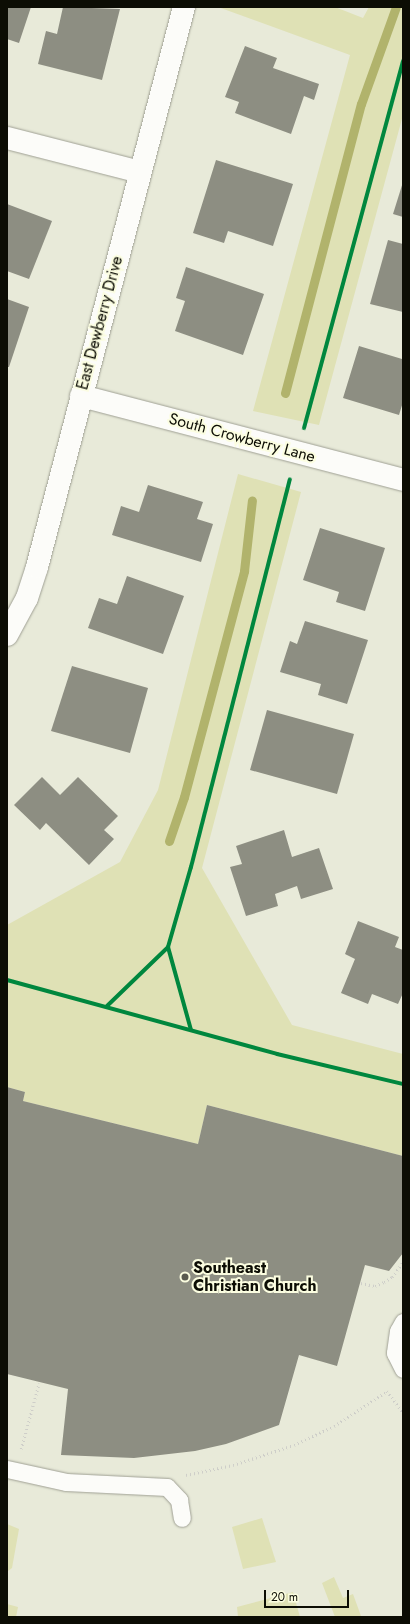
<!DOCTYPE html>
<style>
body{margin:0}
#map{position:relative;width:410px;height:1624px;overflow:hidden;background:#e8ead9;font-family:Jost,sans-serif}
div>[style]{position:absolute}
.green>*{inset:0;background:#dfe1b5}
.stream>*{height:9px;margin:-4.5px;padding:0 4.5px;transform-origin:4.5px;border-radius:4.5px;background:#b1b36c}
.building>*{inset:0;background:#8d8e82}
.path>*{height:2.5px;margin-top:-1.25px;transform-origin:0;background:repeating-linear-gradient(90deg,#cecec9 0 1px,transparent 0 4px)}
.roads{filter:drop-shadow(0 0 1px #9fa094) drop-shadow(0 0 1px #9fa094)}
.service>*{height:17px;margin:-8.5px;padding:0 8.5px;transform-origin:8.5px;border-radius:8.5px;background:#fcfcf9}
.minor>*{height:22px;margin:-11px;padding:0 11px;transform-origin:11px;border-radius:11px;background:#fcfcf9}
.cycleway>*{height:4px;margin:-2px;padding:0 2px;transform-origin:2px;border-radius:2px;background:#00873e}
.dots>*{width:11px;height:11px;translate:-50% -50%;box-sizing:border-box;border:2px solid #fbfde0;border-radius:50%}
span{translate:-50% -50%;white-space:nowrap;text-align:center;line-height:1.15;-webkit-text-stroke:4px #fbfde0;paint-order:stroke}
.street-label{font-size:16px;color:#0c0d04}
.poi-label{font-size:16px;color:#0c0d04;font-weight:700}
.left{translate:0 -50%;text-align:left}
.frame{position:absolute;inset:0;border:8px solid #0c0d04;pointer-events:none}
.scale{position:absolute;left:264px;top:1590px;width:85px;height:18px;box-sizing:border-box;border:2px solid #0c0d04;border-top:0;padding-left:5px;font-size:12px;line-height:14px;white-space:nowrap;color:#0c0d04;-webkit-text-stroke:3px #fbfde0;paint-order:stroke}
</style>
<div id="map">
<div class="green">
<i style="clip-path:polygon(218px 7px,335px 7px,363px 18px,369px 7px,403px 7px,403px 115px,319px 425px,253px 411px,350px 55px)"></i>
<i style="clip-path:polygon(238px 474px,301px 492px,202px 868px,292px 1025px,403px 1054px,403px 1156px,207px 1105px,198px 1144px,23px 1101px,25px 1092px,7px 1087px,7px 925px,120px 862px,158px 790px)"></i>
<i style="clip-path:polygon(262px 1518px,276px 1562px,243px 1569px,232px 1527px)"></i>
<i style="clip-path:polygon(7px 1524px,19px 1529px,12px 1568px,8px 1571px)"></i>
<i style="clip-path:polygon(334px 1577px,343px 1598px,353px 1594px,361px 1616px,335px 1617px,322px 1583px)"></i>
<i style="clip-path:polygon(293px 1592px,300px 1617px,238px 1617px,237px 1607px)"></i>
<i style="clip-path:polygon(7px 1604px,18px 1607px,16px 1617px,7px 1617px)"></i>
</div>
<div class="stream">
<i style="left:285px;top:393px;width:299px;rotate:-75.3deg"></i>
<i style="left:361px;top:104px;width:103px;rotate:-70.2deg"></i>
<i style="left:169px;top:841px;width:46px;rotate:-71.2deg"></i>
<i style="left:184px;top:797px;width:234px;rotate:-75.1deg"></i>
<i style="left:244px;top:571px;width:71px;rotate:-83.6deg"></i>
</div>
<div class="building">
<i style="clip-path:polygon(7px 7px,31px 7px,19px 43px,7px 39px)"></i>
<i style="clip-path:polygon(63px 7px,120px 9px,102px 80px,38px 64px,46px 31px,57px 34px)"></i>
<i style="clip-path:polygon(245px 46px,277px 58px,273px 68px,319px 84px,314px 100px,304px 96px,291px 134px,235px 113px,239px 102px,225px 97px)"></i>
<i style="clip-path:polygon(216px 160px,293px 184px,273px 246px,228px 231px,224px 243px,193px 233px)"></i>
<i style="clip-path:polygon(403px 182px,403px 217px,393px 214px)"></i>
<i style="clip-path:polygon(7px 204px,52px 221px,29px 279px,7px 271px)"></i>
<i style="clip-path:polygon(388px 240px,403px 244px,403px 312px,370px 304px)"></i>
<i style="clip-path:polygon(186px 267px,264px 294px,243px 355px,175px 331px,185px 301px,176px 298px)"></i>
<i style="clip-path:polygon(7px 299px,29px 307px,9px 367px,7px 367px)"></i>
<i style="clip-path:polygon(359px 346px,402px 359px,403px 356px,403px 402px,399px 415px,343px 398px)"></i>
<i style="clip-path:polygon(148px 485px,203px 502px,197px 519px,213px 524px,201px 562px,112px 535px,121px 506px,139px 512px)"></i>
<i style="clip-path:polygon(320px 528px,385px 548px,365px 611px,336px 602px,339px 592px,303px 580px)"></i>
<i style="clip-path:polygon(127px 576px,184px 596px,163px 654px,88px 628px,99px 598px,117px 604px)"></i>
<i style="clip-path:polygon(305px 621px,368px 640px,347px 704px,318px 695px,321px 684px,280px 672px,290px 641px,297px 644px)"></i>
<i style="clip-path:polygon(72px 666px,148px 688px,130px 753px,51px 731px)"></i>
<i style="clip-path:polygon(267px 710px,354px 734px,337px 794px,250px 770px)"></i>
<i style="clip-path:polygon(42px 777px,60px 795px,78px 777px,118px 816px,104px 830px,114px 839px,89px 865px,46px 823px,40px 830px,14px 805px)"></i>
<i style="clip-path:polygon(284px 830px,292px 857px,319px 848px,333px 889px,301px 899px,297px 886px,275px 894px,278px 906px,246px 916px,230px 867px,242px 864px,236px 846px)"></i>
<i style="clip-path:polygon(358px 921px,399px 937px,395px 947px,403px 950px,403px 993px,398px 1004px,372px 994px,368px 1004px,341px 993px,355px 959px,345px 954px)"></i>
<i style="clip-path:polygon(7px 1087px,25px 1092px,23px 1101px,198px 1144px,207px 1105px,403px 1156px,403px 1253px,389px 1271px,365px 1265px,337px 1366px,299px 1355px,279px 1425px,226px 1444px,195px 1451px,134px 1458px,61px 1455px,68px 1389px,7px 1374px)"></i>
</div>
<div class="path">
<i style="left:304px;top:427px;width:379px;rotate:-74.9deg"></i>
<i style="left:191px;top:867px;width:400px;rotate:-75.7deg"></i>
<i style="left:361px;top:1283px;width:14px;rotate:12deg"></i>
<i style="left:375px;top:1286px;width:10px;rotate:-24deg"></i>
<i style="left:384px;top:1282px;width:9px;rotate:-32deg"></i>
<i style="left:392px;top:1277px;width:19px;rotate:-54deg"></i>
<i style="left:21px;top:1449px;width:68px;rotate:-74.7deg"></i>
<i style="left:186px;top:1475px;width:48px;rotate:-12deg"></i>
<i style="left:233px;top:1465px;width:64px;rotate:-18.2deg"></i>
<i style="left:294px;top:1445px;width:44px;rotate:-25.4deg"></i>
<i style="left:334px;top:1426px;width:64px;rotate:-33.4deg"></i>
<i style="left:387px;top:1391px;width:26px;rotate:53deg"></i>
</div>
<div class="roads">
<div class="service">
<i style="left:403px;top:1322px;width:10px;rotate:119deg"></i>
<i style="left:398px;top:1331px;width:22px;rotate:98deg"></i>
<i style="left:395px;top:1353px;width:18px;rotate:63deg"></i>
<i style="left:7px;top:1469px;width:60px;rotate:12.4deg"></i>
<i style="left:66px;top:1482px;width:101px;rotate:2.8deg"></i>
<i style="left:167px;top:1487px;width:18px;rotate:47deg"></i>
<i style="left:179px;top:1500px;width:18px;rotate:81deg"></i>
</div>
<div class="minor">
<i style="left:7px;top:138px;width:137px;rotate:14.3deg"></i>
<i style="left:81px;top:396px;width:333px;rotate:14.6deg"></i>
<i style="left:7px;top:635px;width:42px;rotate:-61.6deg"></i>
<i style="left:27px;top:598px;width:33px;rotate:-72deg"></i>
<i style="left:37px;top:567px;width:579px;rotate:-75.29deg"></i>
</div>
</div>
<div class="cycleway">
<i style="left:304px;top:428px;width:380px;rotate:-74.9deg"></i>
<i style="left:7px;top:980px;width:280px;rotate:15.3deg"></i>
<i style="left:277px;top:1054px;width:130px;rotate:13.4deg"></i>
<i style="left:107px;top:1006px;width:85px;rotate:-44deg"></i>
<i style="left:191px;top:1030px;width:86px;rotate:-105.5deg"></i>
<i style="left:168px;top:947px;width:83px;rotate:-74deg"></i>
<i style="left:191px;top:867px;width:400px;rotate:-75.7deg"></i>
</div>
<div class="dots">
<i style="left:185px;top:1277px;background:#595a4f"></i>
</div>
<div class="street-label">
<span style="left:100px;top:323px;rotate:-75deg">East Dewberry Drive</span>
<span style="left:242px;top:438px;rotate:15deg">South Crowberry Lane</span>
</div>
<div class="poi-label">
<span class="left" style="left:193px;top:1277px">Southeast<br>Christian Church</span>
</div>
<div class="frame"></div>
<div class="scale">20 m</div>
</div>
